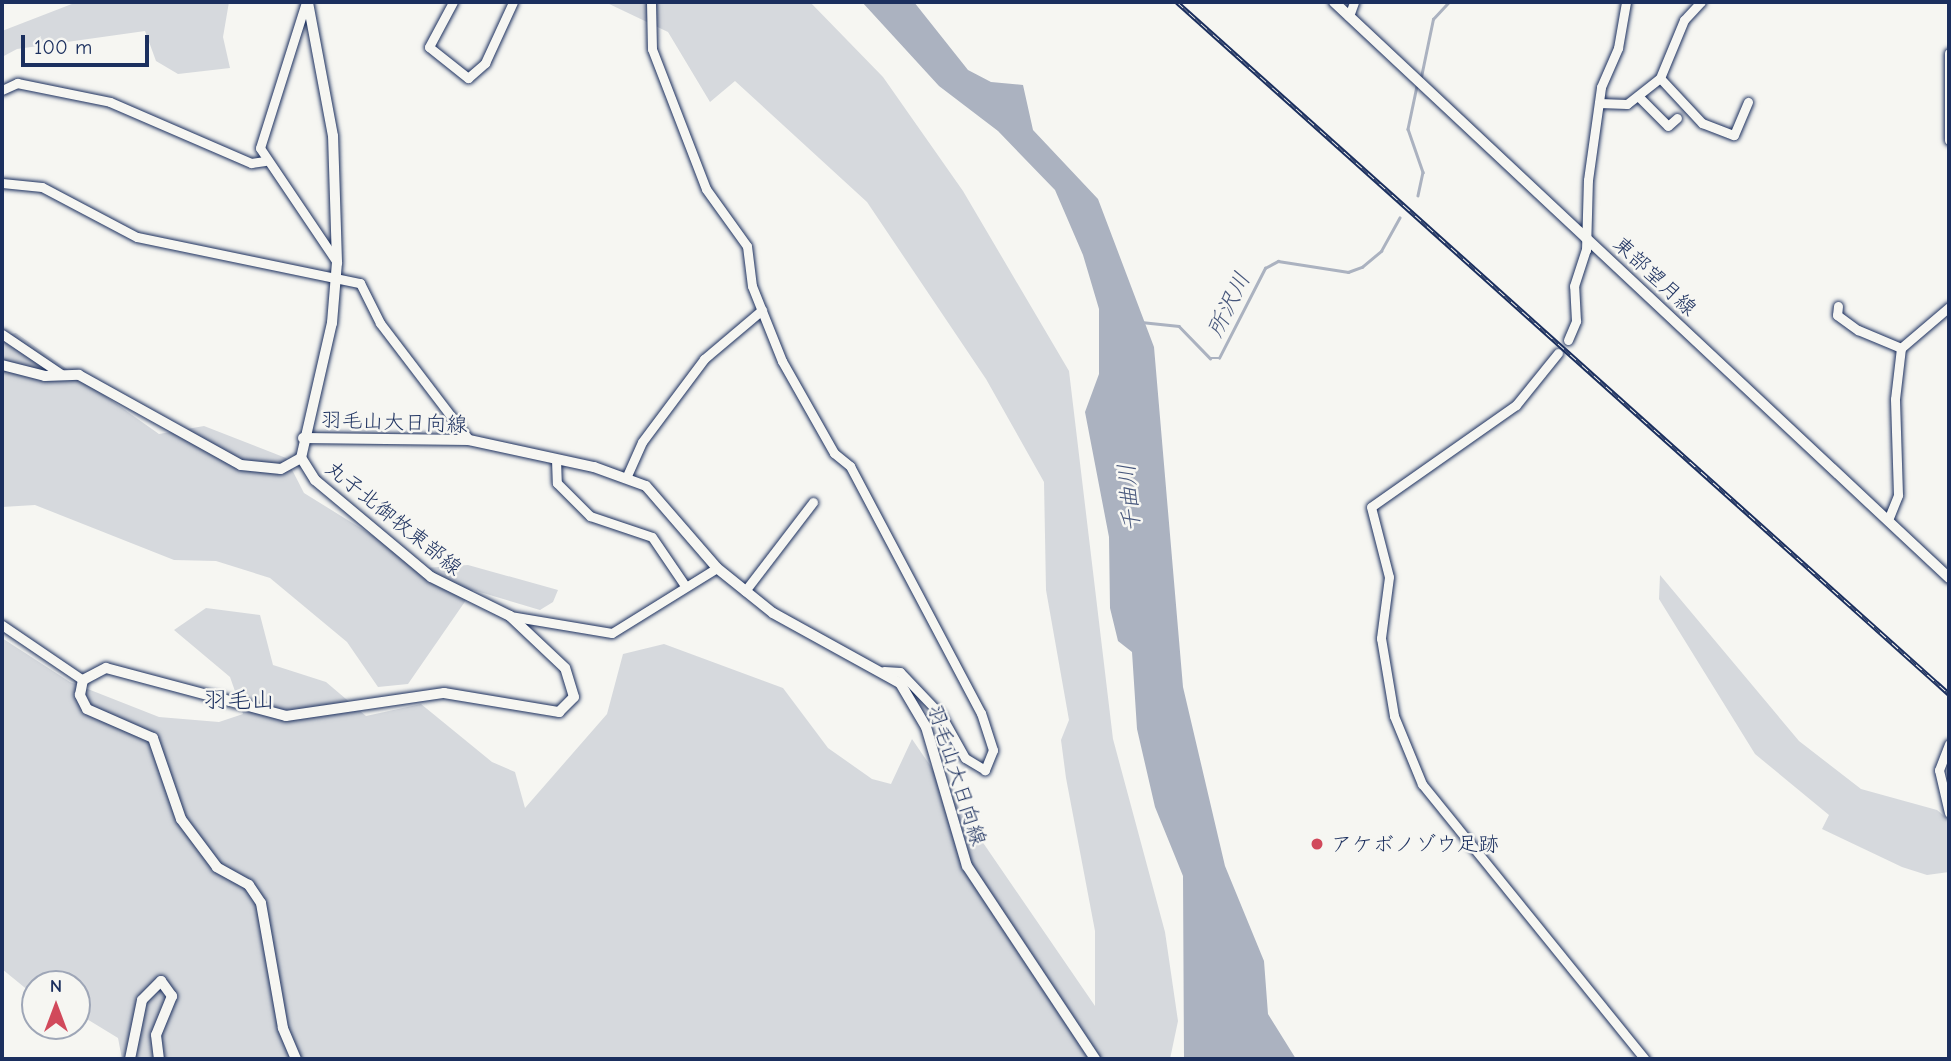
<!DOCTYPE html>
<meta charset="utf-8">
<style>
body{margin:0}
#map{position:relative;width:1951px;height:1061px;overflow:hidden;background:#f6f6f2;font-family:"Comic Neue","Klee One",sans-serif}
div>[style]{position:absolute}
.green>*{inset:0;background:#d6d9dd}
.water>*{inset:0;background:#abb2c0}
.stream>*{height:2.5px;margin:-1.25px;padding:0 1.25px;transform-origin:1.25px;border-radius:1.25px;background:#abb2c0}
.roads{filter:drop-shadow(0 0 2px #1b2f5e) drop-shadow(0 0 2px #1b2f5e)}
.minor>*{height:9px;margin:-4.5px;padding:0 4.5px;transform-origin:4.5px;border-radius:4.5px;background:#f6f6f2}
.major>*{height:10px;margin:-5px;padding:0 5px;transform-origin:5px;border-radius:5px;background:#f6f6f2}
.rail>*{height:5px;margin-top:-2.5px;transform-origin:0;background:repeating-linear-gradient(90deg,#f6f6f2 0 8px,#1b2f5e 0 16px);box-sizing:border-box;border-block:2px solid #1b2f5e}
.dots>*{width:19px;height:19px;translate:-50% -50%;box-sizing:border-box;border:4px solid #f6f6f2;border-radius:50%}
span{translate:-50% -50%;white-space:nowrap;text-align:center;line-height:1.15;-webkit-text-stroke:5px #f6f6f2;paint-order:stroke}
.street-label{font-size:21px;color:#1b2f5e}
.poi-label{font-size:21px;color:#1b2f5e}
.left{translate:0 -50%;text-align:left}
.water-label{font-size:23px;color:#46567b;font-style:italic}
.quarter-label{font-size:24px;color:#1b2f5e}
.frame{position:absolute;inset:0;border:4px solid #1b2f5e;pointer-events:none}
.north{position:absolute;left:21px;top:970px;width:70px;height:70px;box-sizing:border-box;background:#f6f6f2;border:2px solid #9ea6b7;border-radius:50%;rotate:0deg;font-size:19px;font-weight:700;line-height:28px;text-align:center;color:#1b2f5e}
.north::after{content:'';display:block;margin:auto;width:24px;height:32px;background:#d1495b;clip-path:polygon(50% 0,100% 100%,50% 72%,0 100%)}
.scale{position:absolute;left:21px;top:35px;width:128px;height:32px;box-sizing:border-box;border:4px solid #1b2f5e;border-top:0;padding-left:9px;font-size:21px;line-height:24px;white-space:nowrap;color:#1b2f5e;-webkit-text-stroke:5px #f6f6f2;paint-order:stroke}
</style>
<div id="map">
<div class="green">
<i style="clip-path:polygon(77px 2px,229px 2px,223px 37px,230px 68px,178px 74px,156px 61px,145px 31px,17px 49px,2px 57px,2px 31px)"></i>
<i style="clip-path:polygon(605px 2px,810px 2px,883px 77px,963px 191px,1069px 371px,1113px 739px,1165px 932px,1178px 1021px,1170px 1059px,122px 1059px,118px 1038px,77px 1013px,77px 984px,35px 984px,35px 996px,2px 969px,2px 638px,70px 682px,159px 717px,219px 722px,243px 714px,230px 677px,174px 630px,206px 608px,260px 615px,273px 665px,326px 682px,366px 716px,421px 704px,492px 762px,515px 772px,525px 808px,607px 714px,623px 654px,664px 644px,783px 688px,828px 748px,872px 779px,891px 784px,912px 739px,1095px 1006px,1095px 931px,1066px 778px,1061px 740px,1069px 720px,1046px 590px,1044px 482px,986px 379px,867px 202px,735px 81px,710px 102px,668px 32px)"></i>
<i style="clip-path:polygon(16px 333px,159px 434px,204px 426px,286px 458px,304px 493px,425px 568px,468px 565px,558px 590px,553px 602px,540px 610px,473px 590px,408px 684px,378px 687px,347px 642px,270px 578px,216px 561px,174px 560px,35px 505px,2px 507px,2px 336px)"></i>
<i style="clip-path:polygon(1660px 575px,1799px 741px,1861px 789px,1937px 810px,1949px 820px,1949px 872px,1927px 875px,1902px 867px,1822px 829px,1829px 815px,1755px 754px,1659px 599px)"></i>
</div>
<div class="water">
<i style="clip-path:polygon(862px 2px,914px 2px,968px 70px,991px 82px,1023px 85px,1033px 130px,1098px 199px,1154px 347px,1183px 687px,1225px 866px,1264px 961px,1268px 1014px,1296px 1059px,1184px 1059px,1183px 876px,1155px 807px,1137px 729px,1132px 652px,1118px 641px,1110px 608px,1109px 537px,1085px 412px,1099px 374px,1099px 309px,1083px 255px,1055px 190px,998px 131px,939px 86px)"></i>
</div>
<div class="stream">
<i style="left:1421px;top:77px;width:59px;rotate:-78.3deg"></i>
<i style="left:1433px;top:19px;width:23px;rotate:-47deg"></i>
<i style="left:1417px;top:86px;width:44px;rotate:101.8deg"></i>
<i style="left:1408px;top:129px;width:46px;rotate:70.8deg"></i>
<i style="left:1423px;top:172px;width:24px;rotate:102deg"></i>
<i style="left:1141px;top:322px;width:38px;rotate:6deg"></i>
<i style="left:1179px;top:326px;width:45px;rotate:45.9deg"></i>
<i style="left:1210px;top:358px;width:9px"></i>
<i style="left:1219px;top:358px;width:101px;rotate:-62.9deg"></i>
<i style="left:1265px;top:268px;width:15px;rotate:-28deg"></i>
<i style="left:1278px;top:261px;width:71px;rotate:8.9deg"></i>
<i style="left:1348px;top:272px;width:15px;rotate:-20deg"></i>
<i style="left:1362px;top:267px;width:25px;rotate:-40deg"></i>
<i style="left:1381px;top:251px;width:38px;rotate:-61deg"></i>
</div>
<div class="roads">
<div class="minor">
<i style="left:306px;top:2px;width:153px;rotate:107.5deg"></i>
<i style="left:260px;top:148px;width:138px;rotate:56deg"></i>
<i style="left:453px;top:2px;width:51px;rotate:118.1deg"></i>
<i style="left:429px;top:47px;width:50px;rotate:38.5deg"></i>
<i style="left:468px;top:78px;width:23px;rotate:-41deg"></i>
<i style="left:485px;top:63px;width:67px;rotate:-65.3deg"></i>
<i style="left:651px;top:2px;width:47px;rotate:88.8deg"></i>
<i style="left:652px;top:49px;width:150px;rotate:68.9deg"></i>
<i style="left:706px;top:189px;width:70px;rotate:54.3deg"></i>
<i style="left:747px;top:246px;width:40px;rotate:82.9deg"></i>
<i style="left:752px;top:286px;width:81px;rotate:68.2deg"></i>
<i style="left:782px;top:361px;width:106px;rotate:60.5deg"></i>
<i style="left:834px;top:453px;width:21px;rotate:39deg"></i>
<i style="left:850px;top:466px;width:280px;rotate:62.1deg"></i>
<i style="left:981px;top:713px;width:39px;rotate:72deg"></i>
<i style="left:993px;top:750px;width:22px;rotate:112deg"></i>
<i style="left:985px;top:770px;width:23px;rotate:-149deg"></i>
<i style="left:965px;top:758px;width:49px;rotate:-119.2deg"></i>
<i style="left:941px;top:715px;width:59px;rotate:-133.6deg"></i>
<i style="left:900px;top:672px;width:16px;rotate:-176deg"></i>
<i style="left:1349px;top:16px;width:15px;rotate:-70deg"></i>
<i style="left:1949px;top:53px;width:87px;rotate:90deg"></i>
<i style="left:1660px;top:78px;width:62px;rotate:47deg"></i>
<i style="left:1702px;top:123px;width:34px;rotate:21deg"></i>
<i style="left:1734px;top:135px;width:36px;rotate:-67deg"></i>
<i style="left:2px;top:90px;width:17px;rotate:-25deg"></i>
<i style="left:17px;top:83px;width:95px;rotate:11.5deg"></i>
<i style="left:110px;top:102px;width:154px;rotate:23.4deg"></i>
<i style="left:251px;top:163px;width:14px;rotate:-8deg"></i>
<i style="left:1638px;top:96px;width:42px;rotate:45deg"></i>
<i style="left:1668px;top:126px;width:12px;rotate:-42deg"></i>
<i style="left:1599px;top:103px;width:28px;rotate:2deg"></i>
<i style="left:1627px;top:104px;width:42px;rotate:-38.2deg"></i>
<i style="left:1660px;top:78px;width:63px;rotate:-67.5deg"></i>
<i style="left:1684px;top:20px;width:25px;rotate:-47deg"></i>
<i style="left:2px;top:183px;width:40px;rotate:5.7deg"></i>
<i style="left:42px;top:187px;width:107px;rotate:27.8deg"></i>
<i style="left:137px;top:237px;width:228px;rotate:11.7deg"></i>
<i style="left:360px;top:283px;width:45px;rotate:63.4deg"></i>
<i style="left:380px;top:323px;width:147px;rotate:52.7deg"></i>
<i style="left:1838px;top:306px;width:9px;rotate:96deg"></i>
<i style="left:1837px;top:315px;width:26px;rotate:36deg"></i>
<i style="left:1858px;top:330px;width:47px;rotate:22.7deg"></i>
<i style="left:2px;top:334px;width:71px;rotate:34.1deg"></i>
<i style="left:1568px;top:340px;width:21px;rotate:-67deg"></i>
<i style="left:1576px;top:321px;width:35px;rotate:-93deg"></i>
<i style="left:1574px;top:286px;width:38px;rotate:-72deg"></i>
<i style="left:1586px;top:250px;width:70px;rotate:-88.4deg"></i>
<i style="left:1588px;top:180px;width:94px;rotate:-82deg"></i>
<i style="left:1601px;top:87px;width:43px;rotate:-66.4deg"></i>
<i style="left:1618px;top:48px;width:47px;rotate:-80.1deg"></i>
<i style="left:1558px;top:353px;width:67px;rotate:128.9deg"></i>
<i style="left:1516px;top:405px;width:177px;rotate:144.9deg"></i>
<i style="left:1371px;top:507px;width:72px;rotate:75.6deg"></i>
<i style="left:1389px;top:577px;width:62px;rotate:97.5deg"></i>
<i style="left:1381px;top:638px;width:79px;rotate:80.5deg"></i>
<i style="left:1394px;top:716px;width:74px;rotate:67.6deg"></i>
<i style="left:1422px;top:784px;width:354px;rotate:51deg"></i>
<i style="left:556px;top:459px;width:24px;rotate:88deg"></i>
<i style="left:557px;top:483px;width:47px;rotate:45deg"></i>
<i style="left:590px;top:516px;width:65px;rotate:18.7deg"></i>
<i style="left:652px;top:537px;width:60px;rotate:55.8deg"></i>
<i style="left:626px;top:478px;width:39px;rotate:-66deg"></i>
<i style="left:642px;top:442px;width:104px;rotate:-53.2deg"></i>
<i style="left:704px;top:359px;width:76px;rotate:-40.2deg"></i>
<i style="left:1888px;top:520px;width:27px;rotate:-68deg"></i>
<i style="left:1898px;top:495px;width:96px;rotate:-91.8deg"></i>
<i style="left:1895px;top:399px;width:51px;rotate:-83.3deg"></i>
<i style="left:1901px;top:348px;width:63px;rotate:-40.5deg"></i>
<i style="left:745px;top:591px;width:112px;rotate:-52.6deg"></i>
<i style="left:510px;top:616px;width:103px;rotate:9.5deg"></i>
<i style="left:612px;top:633px;width:123px;rotate:-31.8deg"></i>
<i style="left:2px;top:625px;width:98px;rotate:34.2deg"></i>
<i style="left:1949px;top:744px;width:28px;rotate:111deg"></i>
<i style="left:1939px;top:770px;width:44px;rotate:76.9deg"></i>
</div>
<div class="major">
<i style="left:1334px;top:2px;width:843px;rotate:43.12deg"></i>
<i style="left:2px;top:365px;width:44px;rotate:14.3deg"></i>
<i style="left:45px;top:376px;width:34px;rotate:-2deg"></i>
<i style="left:79px;top:375px;width:185px;rotate:29.1deg"></i>
<i style="left:241px;top:465px;width:40px;rotate:5.7deg"></i>
<i style="left:281px;top:469px;width:23px;rotate:-29deg"></i>
<i style="left:303px;top:438px;width:166px;rotate:0.7deg"></i>
<i style="left:469px;top:440px;width:128px;rotate:12.2deg"></i>
<i style="left:594px;top:467px;width:55px;rotate:20.1deg"></i>
<i style="left:646px;top:486px;width:108px;rotate:49.1deg"></i>
<i style="left:717px;top:568px;width:72px;rotate:38.8deg"></i>
<i style="left:773px;top:613px;width:145px;rotate:28.9deg"></i>
<i style="left:900px;top:683px;width:51px;rotate:59.4deg"></i>
<i style="left:926px;top:727px;width:145px;rotate:73.6deg"></i>
<i style="left:967px;top:866px;width:232px;rotate:56.4deg"></i>
<i style="left:130px;top:1059px;width:60px;rotate:-78.5deg"></i>
<i style="left:142px;top:1000px;width:27px;rotate:-45deg"></i>
<i style="left:161px;top:981px;width:19px;rotate:54deg"></i>
<i style="left:172px;top:996px;width:42px;rotate:112.3deg"></i>
<i style="left:156px;top:1035px;width:24px;rotate:83deg"></i>
<i style="left:296px;top:1059px;width:34px;rotate:-113deg"></i>
<i style="left:283px;top:1028px;width:127px;rotate:-100deg"></i>
<i style="left:261px;top:903px;width:22px;rotate:-124deg"></i>
<i style="left:249px;top:885px;width:37px;rotate:-151deg"></i>
<i style="left:217px;top:867px;width:60px;rotate:-126.9deg"></i>
<i style="left:181px;top:819px;width:86px;rotate:-109.1deg"></i>
<i style="left:153px;top:738px;width:72px;rotate:-156.3deg"></i>
<i style="left:87px;top:709px;width:16px;rotate:-117deg"></i>
<i style="left:80px;top:695px;width:15px;rotate:-79deg"></i>
<i style="left:83px;top:680px;width:26px;rotate:-28deg"></i>
<i style="left:106px;top:668px;width:186px;rotate:14.9deg"></i>
<i style="left:286px;top:716px;width:160px;rotate:-8.3deg"></i>
<i style="left:444px;top:693px;width:117px;rotate:9.4deg"></i>
<i style="left:559px;top:712px;width:21px;rotate:-45deg"></i>
<i style="left:574px;top:697px;width:30px;rotate:-107deg"></i>
<i style="left:565px;top:668px;width:76px;rotate:-136.6deg"></i>
<i style="left:510px;top:616px;width:88px;rotate:-153.7deg"></i>
<i style="left:431px;top:577px;width:151px;rotate:-140.1deg"></i>
<i style="left:315px;top:480px;width:26px;rotate:-122deg"></i>
<i style="left:301px;top:458px;width:139px;rotate:-77.1deg"></i>
<i style="left:332px;top:323px;width:61px;rotate:-85.3deg"></i>
<i style="left:337px;top:262px;width:126px;rotate:-91.8deg"></i>
<i style="left:333px;top:136px;width:136px;rotate:-100.6deg"></i>
</div>
</div>
<div class="rail">
<i style="left:1177px;top:2px;width:1037px;rotate:41.87deg"></i>
</div>
<div class="dots">
<i style="left:1317px;top:844px;background:#d1495b"></i>
</div>
<div class="street-label">
<span style="left:1655px;top:276px;rotate:43deg">東部望月線</span>
<span style="left:394px;top:422px;rotate:2deg">羽毛山大日向線</span>
<span style="left:394px;top:518px;rotate:39deg">丸子北御牧東部線</span>
<span style="left:957px;top:775px;rotate:72deg">羽毛山大日向線</span>
</div>
<div class="poi-label">
<span class="left" style="left:1331px;top:844px">アケボノゾウ足跡</span>
</div>
<div class="water-label">
<span style="left:1229px;top:305px;rotate:-64deg">所沢川</span>
<span style="left:1130px;top:498px;rotate:-95deg">千曲川</span>
</div>
<div class="quarter-label">
<span style="left:239px;top:700px">羽毛山</span>
</div>
<div class="frame"></div>
<div class="north">N</div>
<div class="scale">100 m</div>
</div>
